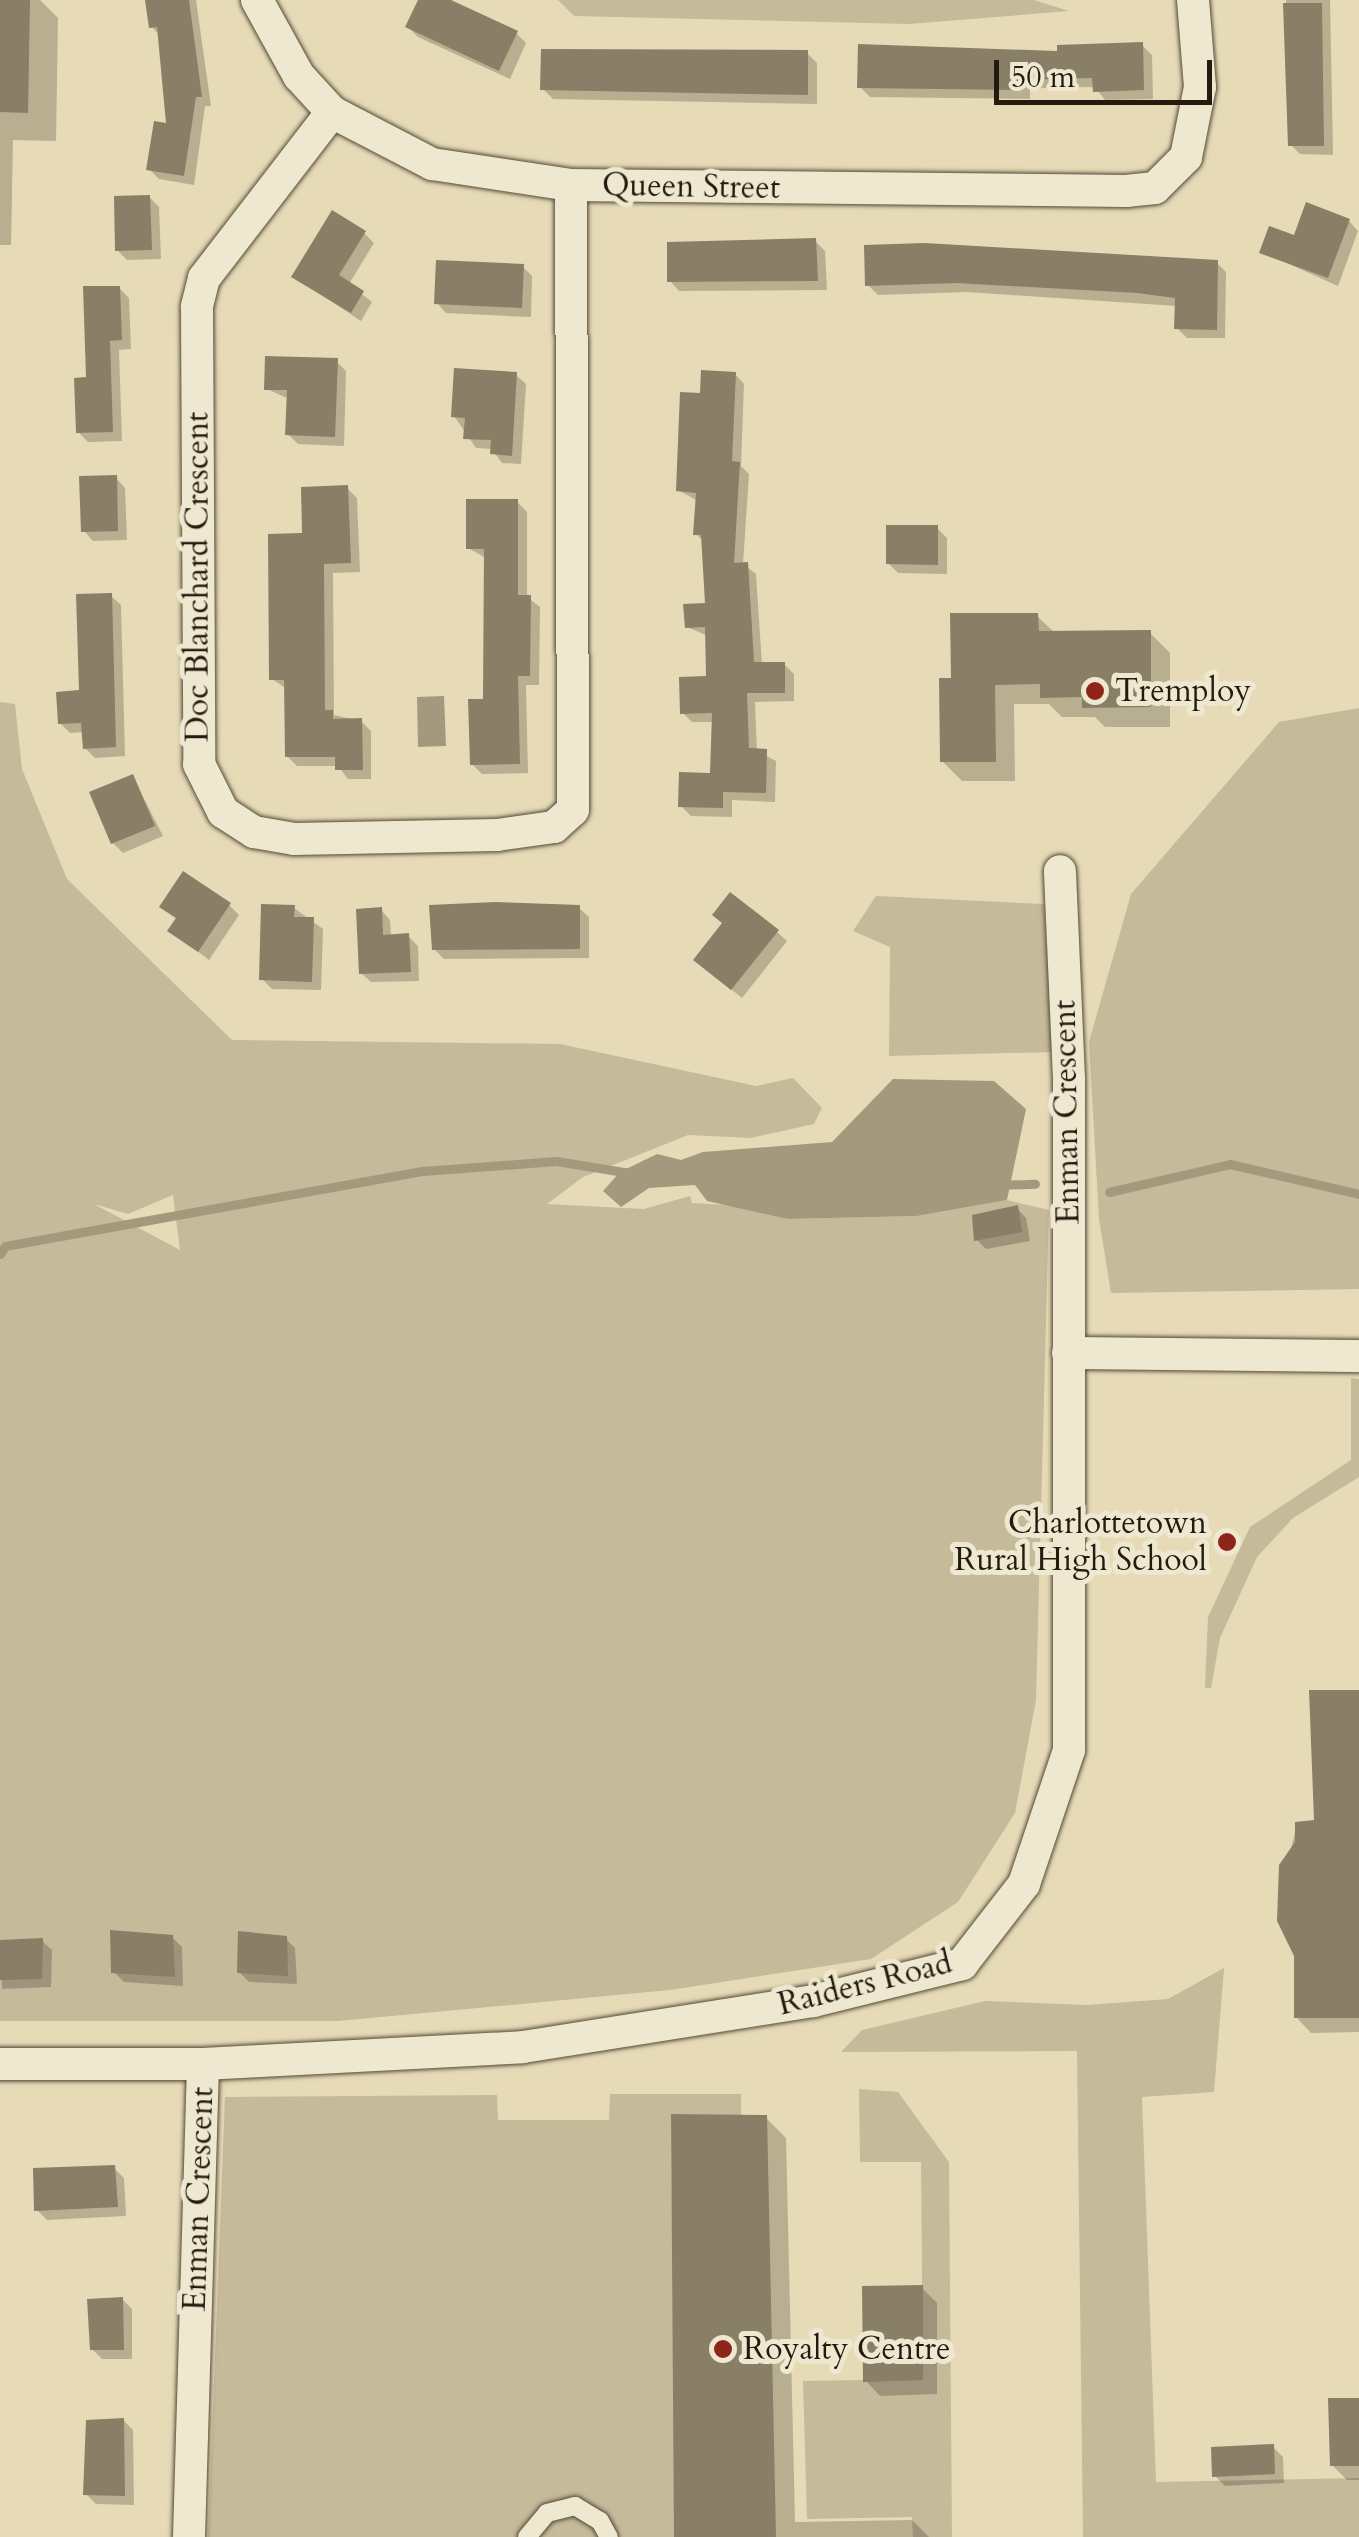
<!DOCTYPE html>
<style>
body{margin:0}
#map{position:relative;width:1359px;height:2537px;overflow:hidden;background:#e6dbb6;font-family:Cardo,serif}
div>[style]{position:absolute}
.green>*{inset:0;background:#c5ba9a}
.water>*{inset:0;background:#a4997d}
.shadow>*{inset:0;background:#0003}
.stream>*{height:9px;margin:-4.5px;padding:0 4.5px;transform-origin:4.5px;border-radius:4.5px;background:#a4997d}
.building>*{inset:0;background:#897e66}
.roads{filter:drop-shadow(0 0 2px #544a39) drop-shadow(0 0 2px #544a39)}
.service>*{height:18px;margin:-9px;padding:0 9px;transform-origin:9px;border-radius:9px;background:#efe8d0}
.minor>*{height:32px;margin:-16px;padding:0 16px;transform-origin:16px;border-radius:16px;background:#efe8d0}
.dots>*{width:28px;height:28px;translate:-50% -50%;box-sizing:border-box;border:5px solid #efe8d0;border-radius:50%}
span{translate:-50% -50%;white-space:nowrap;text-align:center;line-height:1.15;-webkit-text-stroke:10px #efe8d0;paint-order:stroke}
.street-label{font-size:32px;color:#241a0f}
.poi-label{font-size:32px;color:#241a0f}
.left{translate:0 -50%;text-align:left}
.right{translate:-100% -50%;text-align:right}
.scale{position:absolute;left:994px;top:60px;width:218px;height:45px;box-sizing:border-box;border:5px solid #241a0f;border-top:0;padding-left:12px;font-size:30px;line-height:35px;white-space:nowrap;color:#241a0f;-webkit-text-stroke:8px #efe8d0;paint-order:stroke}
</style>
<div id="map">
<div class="green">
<i style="clip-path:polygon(558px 0,1034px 0,1069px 11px,909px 24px,574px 16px)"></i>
<i style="clip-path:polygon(evenodd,0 702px,15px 704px,22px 769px,67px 879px,232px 1040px,560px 1044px,756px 1086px,793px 1078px,822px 1108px,814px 1124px,751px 1138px,688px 1135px,583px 1177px,547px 1204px,644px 1209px,690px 1196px,692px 1203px,744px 1206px,788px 1219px,917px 1216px,1007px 1200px,1049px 1210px,1036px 1700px,1015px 1813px,958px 1902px,871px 1959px,670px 1990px,338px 2021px,0 2021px,0 702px,173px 1195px,180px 1250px,94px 1204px,128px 1214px,173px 1195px)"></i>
<i style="clip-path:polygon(1359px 708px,1359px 1289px,1111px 1293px,1099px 1219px,1089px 1042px,1131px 894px,1279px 722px)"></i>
<i style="clip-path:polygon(876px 896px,1044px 904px,1054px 1052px,889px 1056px,890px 947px,853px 931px)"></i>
<i style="clip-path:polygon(1351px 1378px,1359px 1379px,1359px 1477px,1293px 1518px,1257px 1557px,1220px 1638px,1211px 1688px,1205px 1688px,1208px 1617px,1250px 1527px,1351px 1460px)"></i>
<i style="clip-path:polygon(1224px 1968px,1214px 2092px,1142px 2097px,1156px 2482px,1359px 2478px,1359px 2537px,1083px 2537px,1077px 2051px,841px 2052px,862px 2030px,985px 2001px,1087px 2005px,1168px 1999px)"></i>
<i style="clip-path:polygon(859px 2089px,898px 2092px,949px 2162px,952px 2537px,913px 2537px,912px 2517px,807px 2519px,803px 2381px,923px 2379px,921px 2162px,860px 2162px)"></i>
<i style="clip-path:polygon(610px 2094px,741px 2094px,741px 2116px,671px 2114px,675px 2537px,208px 2537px,225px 2097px,497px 2095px,498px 2120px,609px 2120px)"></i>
</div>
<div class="water">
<i style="clip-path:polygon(444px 696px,446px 746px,418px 747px,417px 697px)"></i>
<i style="clip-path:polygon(893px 1079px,994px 1081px,1026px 1109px,1007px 1200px,917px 1216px,788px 1219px,707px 1201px,695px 1185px,649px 1188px,621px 1207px,603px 1191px,620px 1172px,657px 1154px,681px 1160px,703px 1152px,832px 1142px)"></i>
</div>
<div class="shadow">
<i style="clip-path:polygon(0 0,40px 0,58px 18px,56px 141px,13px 140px,11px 245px,0 245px)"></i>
<i style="clip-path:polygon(148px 0,196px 0,211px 106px,205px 106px,194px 185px,159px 179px,149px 169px,169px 126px,160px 36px,152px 27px)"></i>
<i style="clip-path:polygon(421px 0,445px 0,516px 33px,526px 43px,510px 79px,418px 37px,408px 27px)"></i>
<i style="clip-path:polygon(1286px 0,1330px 0,1333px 155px,1300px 154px,1290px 144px)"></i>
<i style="clip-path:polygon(1142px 45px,1152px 55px,1153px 99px,1105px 100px,1095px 87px,1030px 88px,1030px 99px,870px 97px,860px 87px)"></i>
<i style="clip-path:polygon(807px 53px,817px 63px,817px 104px,553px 99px,543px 89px)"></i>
<i style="clip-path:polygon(149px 197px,159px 207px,161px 259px,127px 260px,117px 250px)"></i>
<i style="clip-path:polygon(1349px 221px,1358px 231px,1338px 286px,1262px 252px)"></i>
<i style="clip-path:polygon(364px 233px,374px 243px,349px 284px,372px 302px,361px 321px,294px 277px)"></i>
<i style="clip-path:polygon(815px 241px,825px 251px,827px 290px,679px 291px,670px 281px)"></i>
<i style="clip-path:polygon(1216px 262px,1226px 272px,1225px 338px,1187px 338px,1177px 328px,1177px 306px,967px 292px,878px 295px,868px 285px)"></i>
<i style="clip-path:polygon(523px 267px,532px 276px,531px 317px,446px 313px,437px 303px)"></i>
<i style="clip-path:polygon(119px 288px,129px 298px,131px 349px,119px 350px,122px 441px,88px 442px,78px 432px)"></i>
<i style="clip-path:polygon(336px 361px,346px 371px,344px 446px,298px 444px,288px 434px,289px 399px,267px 389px)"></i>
<i style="clip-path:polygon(735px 374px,744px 384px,741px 466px,749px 474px,743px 564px,756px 574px,762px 665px,784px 664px,794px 674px,794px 701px,755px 702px,757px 751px,776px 761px,775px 802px,732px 800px,732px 817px,691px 816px,681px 806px,713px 775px,714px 722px,692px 722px,683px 713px,708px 678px,708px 636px,687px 627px,707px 605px,704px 542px,696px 534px,698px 501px,678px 490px,703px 395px)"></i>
<i style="clip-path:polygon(516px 375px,526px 384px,521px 464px,502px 463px,492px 449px,476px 448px,454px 416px)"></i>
<i style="clip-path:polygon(116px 478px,125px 488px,127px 540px,93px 541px,84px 531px)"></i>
<i style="clip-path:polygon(347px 488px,357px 498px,360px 572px,333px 573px,334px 715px,361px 721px,371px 731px,371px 779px,348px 779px,338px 766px,297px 766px,287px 756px,287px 689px,272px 679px,305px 535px)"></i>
<i style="clip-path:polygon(517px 502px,527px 512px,527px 597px,540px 607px,539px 685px,526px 685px,528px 773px,482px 774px,472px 764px,485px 702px,486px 558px,468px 548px)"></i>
<i style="clip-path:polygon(937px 528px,947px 538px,947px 574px,898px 573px,888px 563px)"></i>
<i style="clip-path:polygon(111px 596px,121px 605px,125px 756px,95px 758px,85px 748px,84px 732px,70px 733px,60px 723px,81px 693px)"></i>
<i style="clip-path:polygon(1037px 616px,1055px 633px,1150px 633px,1170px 653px,1170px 727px,1105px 727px,1095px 717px,1062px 717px,1049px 704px,1014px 704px,1015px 781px,962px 781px,942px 761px,953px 681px)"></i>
<i style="clip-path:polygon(133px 777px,163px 836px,123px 853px,113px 843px)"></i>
<i style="clip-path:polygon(229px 905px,239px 915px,209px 960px,171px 931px,178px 920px,162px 907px)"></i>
<i style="clip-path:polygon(294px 908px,323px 929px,321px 990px,272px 989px,262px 979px)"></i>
<i style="clip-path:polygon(579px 908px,589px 917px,589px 958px,444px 959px,434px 949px)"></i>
<i style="clip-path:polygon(381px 910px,390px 920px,391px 937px,408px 936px,418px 946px,419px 981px,371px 982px,361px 973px)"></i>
<i style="clip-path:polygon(777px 932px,787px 941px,742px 998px,706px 969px)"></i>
<i style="clip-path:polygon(1017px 1208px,1026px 1218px,1030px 1241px,986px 1249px,977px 1240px)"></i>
<i style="clip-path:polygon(1359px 1693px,1359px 2032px,1311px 2033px,1296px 2017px,1296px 1955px,1279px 1897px,1297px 1824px,1316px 1822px)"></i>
<i style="clip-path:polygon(172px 1937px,182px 1947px,183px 1986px,124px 1982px,114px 1972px)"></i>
<i style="clip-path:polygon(285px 1938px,295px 1948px,297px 1984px,249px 1982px,239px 1972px)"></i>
<i style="clip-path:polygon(42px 1941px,52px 1950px,51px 1987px,2px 1989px,0 1942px)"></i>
<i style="clip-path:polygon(766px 2118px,786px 2138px,795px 2522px,912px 2520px,929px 2537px,677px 2537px)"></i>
<i style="clip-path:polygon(114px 2168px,124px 2178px,126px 2216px,47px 2220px,37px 2210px)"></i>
<i style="clip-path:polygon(922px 2288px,937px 2303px,937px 2394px,880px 2396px,865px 2380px)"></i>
<i style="clip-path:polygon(122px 2299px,132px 2309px,132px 2359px,102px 2359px,92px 2349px)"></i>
<i style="clip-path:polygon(1359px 2400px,1359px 2480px,1347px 2480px,1332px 2465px)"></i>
<i style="clip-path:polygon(123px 2420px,133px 2430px,134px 2505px,96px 2504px,86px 2494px)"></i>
<i style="clip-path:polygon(1273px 2447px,1283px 2457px,1284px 2483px,1225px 2486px,1215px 2476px)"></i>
</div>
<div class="stream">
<i style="left:999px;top:1185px;width:36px;rotate:-2deg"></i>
<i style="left:1109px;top:1192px;width:124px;rotate:-13deg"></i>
<i style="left:1230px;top:1164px;width:132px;rotate:13.1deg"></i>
<i style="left:0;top:1254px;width:9px;rotate:-58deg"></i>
<i style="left:5px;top:1246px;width:425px;rotate:-10.2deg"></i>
<i style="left:423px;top:1171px;width:133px;rotate:-4.3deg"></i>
<i style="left:556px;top:1161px;width:75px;rotate:9.2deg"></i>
</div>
<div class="building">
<i style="clip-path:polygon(0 0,30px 0,28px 113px,0 112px)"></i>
<i style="clip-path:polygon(145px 0,189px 0,202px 97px,196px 97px,184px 176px,146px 170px,154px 121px,166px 123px,157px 27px,149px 28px)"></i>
<i style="clip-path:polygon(418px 0,451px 0,518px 31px,499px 71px,405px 27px)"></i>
<i style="clip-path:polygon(1283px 3px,1322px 3px,1324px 146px,1288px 146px)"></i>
<i style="clip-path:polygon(1143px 42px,1144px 90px,1093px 92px,1092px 78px,1021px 80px,1021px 90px,857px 88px,858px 44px,1057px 51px,1057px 45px)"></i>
<i style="clip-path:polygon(541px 49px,808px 50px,808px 95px,540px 90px)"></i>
<i style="clip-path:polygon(150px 195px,152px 250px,115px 251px,114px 196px)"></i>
<i style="clip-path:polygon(1306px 202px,1350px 219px,1328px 278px,1259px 253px,1269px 226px,1294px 235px)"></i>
<i style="clip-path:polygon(332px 210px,366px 231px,339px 275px,364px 291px,351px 313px,291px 277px)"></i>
<i style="clip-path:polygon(816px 238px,818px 281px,667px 282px,667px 242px)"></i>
<i style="clip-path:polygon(925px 243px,1218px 260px,1217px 330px,1174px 329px,1175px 298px,1137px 293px,956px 283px,865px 286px,864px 245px)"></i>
<i style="clip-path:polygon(436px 260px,524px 264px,522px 308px,434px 304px)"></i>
<i style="clip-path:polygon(83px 286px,120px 286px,122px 340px,110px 341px,113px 432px,76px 433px,74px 378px,86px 377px)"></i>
<i style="clip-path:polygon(265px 356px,338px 358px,335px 437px,285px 435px,287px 390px,264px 390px)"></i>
<i style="clip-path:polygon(454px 368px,517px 372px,512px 456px,490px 454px,491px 440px,463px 439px,465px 418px,451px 417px)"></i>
<i style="clip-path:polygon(701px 370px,736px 372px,732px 461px,740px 462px,734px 563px,748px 562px,754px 662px,785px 662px,785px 693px,747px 693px,749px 748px,767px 749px,766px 793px,723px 792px,723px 808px,678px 807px,679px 772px,710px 773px,712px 713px,680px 714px,679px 677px,706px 676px,705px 627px,685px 628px,683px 604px,705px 603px,701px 535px,693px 535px,696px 493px,676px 491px,680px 392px,700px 393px)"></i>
<i style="clip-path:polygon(117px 475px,118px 531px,81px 532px,79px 476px)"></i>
<i style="clip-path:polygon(348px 485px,351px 563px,324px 564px,325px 710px,333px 710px,333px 719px,362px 718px,363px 770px,335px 770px,335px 757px,285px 757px,284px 680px,269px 680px,268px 534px,302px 533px,301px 487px)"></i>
<i style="clip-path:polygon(466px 499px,518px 499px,518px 595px,531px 595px,530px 676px,518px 676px,520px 764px,470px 765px,468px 699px,483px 699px,484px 549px,466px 549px)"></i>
<i style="clip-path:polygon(886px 525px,938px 525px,938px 565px,886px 564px)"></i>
<i style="clip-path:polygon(112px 593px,116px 747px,83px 749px,81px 723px,58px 724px,56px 692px,79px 690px,76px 594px)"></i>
<i style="clip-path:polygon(950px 613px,1038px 613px,1039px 631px,1151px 630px,1151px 707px,1082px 708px,1082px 697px,1040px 698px,1040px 684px,995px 685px,996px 762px,940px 762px,939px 678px,951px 678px)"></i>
<i style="clip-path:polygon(133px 774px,155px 826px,111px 844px,89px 792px)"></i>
<i style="clip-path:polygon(183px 871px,231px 903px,198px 952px,167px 931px,176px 918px,159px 907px)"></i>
<i style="clip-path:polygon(730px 892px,779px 930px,731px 990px,693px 960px,722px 923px,712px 915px)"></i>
<i style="clip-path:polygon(495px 902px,580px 905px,580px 949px,432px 950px,429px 905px)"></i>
<i style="clip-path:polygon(261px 904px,295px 905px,294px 917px,314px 917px,312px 982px,259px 980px)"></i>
<i style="clip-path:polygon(382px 907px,383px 935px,409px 933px,411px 972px,359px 974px,356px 909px)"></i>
<i style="clip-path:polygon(1018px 1205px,1022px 1232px,974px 1241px,972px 1215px)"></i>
<i style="clip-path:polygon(1309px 1690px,1359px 1690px,1359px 2018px,1294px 2018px,1294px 1956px,1277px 1921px,1279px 1865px,1295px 1842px,1295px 1822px,1314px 1820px)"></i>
<i style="clip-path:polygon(110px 1930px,173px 1935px,175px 1977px,111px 1973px)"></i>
<i style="clip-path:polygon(238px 1931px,287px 1936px,288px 1976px,237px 1973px)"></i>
<i style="clip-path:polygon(43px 1938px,42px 1979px,0 1980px,0 1940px)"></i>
<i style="clip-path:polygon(671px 2114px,767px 2115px,776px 2537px,674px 2537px)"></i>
<i style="clip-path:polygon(115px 2165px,118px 2207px,34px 2211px,33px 2168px)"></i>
<i style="clip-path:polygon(923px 2285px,923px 2380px,863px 2382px,862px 2286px)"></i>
<i style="clip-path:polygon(123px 2297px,124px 2350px,90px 2350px,87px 2299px)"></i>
<i style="clip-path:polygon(1328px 2398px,1359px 2398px,1359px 2466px,1330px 2466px)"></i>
<i style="clip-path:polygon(124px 2418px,125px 2496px,83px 2495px,86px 2420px)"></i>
<i style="clip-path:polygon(1274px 2444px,1275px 2474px,1212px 2477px,1211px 2447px)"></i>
</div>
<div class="roads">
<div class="service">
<i style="left:527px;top:2537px;width:31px;rotate:-50deg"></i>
<i style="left:547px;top:2513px;width:29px;rotate:-14deg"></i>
<i style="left:575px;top:2506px;width:29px;rotate:31deg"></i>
<i style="left:600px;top:2521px;width:18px;rotate:61deg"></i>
</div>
<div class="minor">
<i style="left:257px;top:0;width:87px;rotate:61.1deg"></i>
<i style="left:299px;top:76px;width:49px;rotate:47.5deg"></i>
<i style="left:332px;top:112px;width:113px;rotate:27.5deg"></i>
<i style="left:432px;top:164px;width:141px;rotate:8.6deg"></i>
<i style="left:571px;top:185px;width:555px;rotate:0.62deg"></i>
<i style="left:1126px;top:191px;width:29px;rotate:-6deg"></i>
<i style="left:1155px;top:188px;width:44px;rotate:-45deg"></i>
<i style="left:1186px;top:157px;width:71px;rotate:-78.7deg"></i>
<i style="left:1200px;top:87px;width:87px;rotate:-94.6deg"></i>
<i style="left:332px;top:112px;width:210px;rotate:127.6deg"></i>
<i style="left:204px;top:278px;width:30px;rotate:104deg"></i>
<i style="left:197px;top:307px;width:457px;rotate:89.7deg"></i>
<i style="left:199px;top:764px;width:54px;rotate:63.4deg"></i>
<i style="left:223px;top:812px;width:37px;rotate:33deg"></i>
<i style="left:254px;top:832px;width:41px;rotate:9.9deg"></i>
<i style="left:294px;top:839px;width:203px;rotate:-1.1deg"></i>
<i style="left:497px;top:835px;width:58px;rotate:-8deg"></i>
<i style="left:554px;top:827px;width:25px;rotate:-42deg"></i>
<i style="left:573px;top:810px;width:625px;rotate:-90.18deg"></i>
<i style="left:1068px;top:1353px;width:291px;rotate:0.6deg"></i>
<i style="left:0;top:2064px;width:203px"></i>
<i style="left:203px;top:2064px;width:320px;rotate:-3deg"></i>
<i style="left:523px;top:2047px;width:294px;rotate:-9deg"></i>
<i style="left:813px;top:2001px;width:154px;rotate:-13.9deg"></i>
<i style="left:962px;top:1964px;width:101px;rotate:-52.2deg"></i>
<i style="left:1024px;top:1884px;width:141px;rotate:-71.4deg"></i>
<i style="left:1069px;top:1750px;width:671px;rotate:-90deg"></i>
<i style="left:1069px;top:1079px;width:208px;rotate:-92.5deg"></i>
<i style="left:189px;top:2537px;width:473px;rotate:-88.3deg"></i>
</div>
</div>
<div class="dots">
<i style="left:1095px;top:691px;background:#8f2418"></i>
<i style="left:1227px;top:1542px;background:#8f2418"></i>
<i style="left:723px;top:2349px;background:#8f2418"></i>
</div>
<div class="street-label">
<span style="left:691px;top:187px;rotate:1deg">Queen Street</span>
<span style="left:198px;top:577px;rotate:-90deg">Doc Blanchard Crescent</span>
<span style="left:1067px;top:1112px;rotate:-91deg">Enman Crescent</span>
<span style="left:865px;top:1984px;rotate:-14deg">Raiders Road</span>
<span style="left:199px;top:2199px;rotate:-88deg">Enman Crescent</span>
</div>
<div class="poi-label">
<span class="left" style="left:1115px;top:691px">Tremploy</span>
<span class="right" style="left:1207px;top:1542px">Charlottetown<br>Rural High School</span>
<span class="left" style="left:743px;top:2349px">Royalty Centre</span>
</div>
<div class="scale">50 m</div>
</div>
